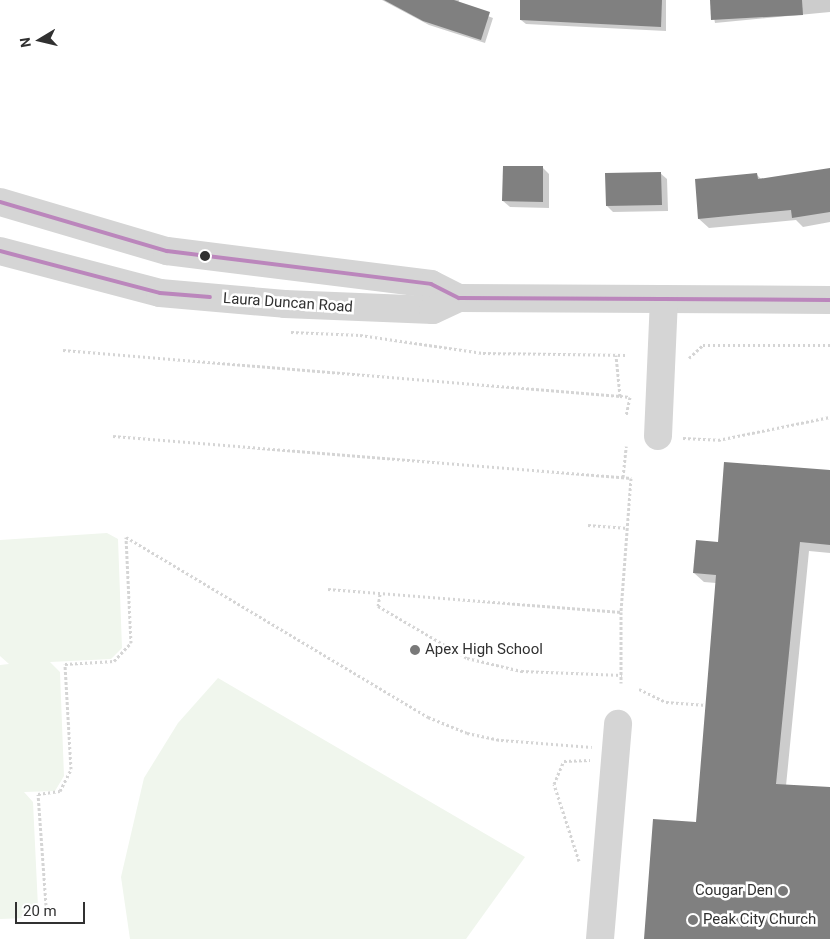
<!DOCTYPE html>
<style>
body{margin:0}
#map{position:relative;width:830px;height:939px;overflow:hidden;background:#fff;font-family:Roboto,sans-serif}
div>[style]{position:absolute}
.green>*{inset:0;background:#f0f6ed}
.shadow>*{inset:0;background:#0003}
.building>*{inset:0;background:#808080}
.path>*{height:3px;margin-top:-1.5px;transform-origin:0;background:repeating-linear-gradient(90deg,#d5d5d5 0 2.5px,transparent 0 5px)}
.minor>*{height:28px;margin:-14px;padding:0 14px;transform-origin:14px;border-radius:14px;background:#d5d5d5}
.bus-1>*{height:4px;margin:-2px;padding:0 2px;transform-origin:2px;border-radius:2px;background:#bb86bc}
.dots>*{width:14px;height:14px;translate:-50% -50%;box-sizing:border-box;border:2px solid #fff;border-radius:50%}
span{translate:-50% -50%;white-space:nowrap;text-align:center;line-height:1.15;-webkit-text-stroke:5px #fff;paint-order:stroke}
.street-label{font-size:15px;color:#313131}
.poi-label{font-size:15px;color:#313131}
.left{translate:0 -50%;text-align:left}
.right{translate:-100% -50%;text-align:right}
.north{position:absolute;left:15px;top:15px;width:50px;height:50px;-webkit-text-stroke:4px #fff;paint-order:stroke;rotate:261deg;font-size:14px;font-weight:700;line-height:20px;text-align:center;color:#313131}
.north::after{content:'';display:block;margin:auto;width:18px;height:22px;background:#313131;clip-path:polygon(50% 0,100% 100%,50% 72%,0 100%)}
.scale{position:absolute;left:15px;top:902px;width:70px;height:22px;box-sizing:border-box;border:2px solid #313131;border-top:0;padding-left:6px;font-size:15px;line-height:18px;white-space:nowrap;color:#313131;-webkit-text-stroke:4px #fff;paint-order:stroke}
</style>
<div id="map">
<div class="green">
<i style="clip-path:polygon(107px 533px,118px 539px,122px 648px,111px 659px,50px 662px,60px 672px,64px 776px,55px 791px,24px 792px,33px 802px,38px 907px,28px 918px,0 919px,0 665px,9px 664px,0 656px,0 540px)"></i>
<i style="clip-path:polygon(218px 678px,525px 857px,466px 939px,130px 939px,121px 877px,144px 778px,178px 723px)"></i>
</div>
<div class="shadow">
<i style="clip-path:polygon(382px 0,459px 0,458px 5px,493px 18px,485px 43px,429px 25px)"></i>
<i style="clip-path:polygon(521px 0,666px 0,666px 31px,526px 24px,521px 20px)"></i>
<i style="clip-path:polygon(711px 0,830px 0,830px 12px,715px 23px)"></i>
<i style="clip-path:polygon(543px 168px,549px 174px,549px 208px,510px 207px,503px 201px)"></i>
<i style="clip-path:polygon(830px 169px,830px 222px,803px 227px,796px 220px,709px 228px,699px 219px,696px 181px,757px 175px,762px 180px)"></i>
<i style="clip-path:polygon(660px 173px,667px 179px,668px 211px,613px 212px,607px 206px)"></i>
<i style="clip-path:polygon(830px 471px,830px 553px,809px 551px,786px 786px,830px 789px,830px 939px,645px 939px,698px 824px,716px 583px,704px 582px,694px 573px,719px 544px)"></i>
</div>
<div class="building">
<i style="clip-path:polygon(384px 0,454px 0,490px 12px,481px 40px,423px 21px)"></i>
<i style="clip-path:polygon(520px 0,662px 0,661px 27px,520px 20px)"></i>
<i style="clip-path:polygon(710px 0,802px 0,803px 15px,711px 20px)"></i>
<i style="clip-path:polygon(503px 166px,543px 166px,543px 202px,502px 201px)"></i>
<i style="clip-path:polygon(830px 168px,830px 212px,792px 218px,791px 210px,698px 219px,695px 179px,757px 173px,758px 179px)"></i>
<i style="clip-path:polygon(661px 172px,662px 205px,606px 206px,605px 173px)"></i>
<i style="clip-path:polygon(724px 462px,830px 470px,830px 545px,800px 542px,776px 784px,830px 787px,830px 939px,644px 939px,653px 819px,696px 822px,716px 575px,693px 573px,696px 540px,718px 542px)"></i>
</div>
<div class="path">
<i style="left:291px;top:332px;width:69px;rotate:2.5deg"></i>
<i style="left:360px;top:335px;width:124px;rotate:8.3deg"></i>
<i style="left:483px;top:353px;width:143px;rotate:0.8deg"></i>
<i style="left:63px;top:350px;width:559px;rotate:4.72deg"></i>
<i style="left:620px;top:396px;width:41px;rotate:-95.6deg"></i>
<i style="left:689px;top:358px;width:19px;rotate:-43deg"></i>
<i style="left:703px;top:345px;width:127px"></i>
<i style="left:620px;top:396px;width:10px;rotate:6deg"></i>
<i style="left:630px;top:397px;width:19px;rotate:102deg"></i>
<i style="left:113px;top:436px;width:520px;rotate:4.64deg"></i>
<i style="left:631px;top:478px;width:134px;rotate:94.3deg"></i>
<i style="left:621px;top:612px;width:71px;rotate:90deg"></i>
<i style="left:683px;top:438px;width:35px;rotate:3deg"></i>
<i style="left:718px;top:440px;width:114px;rotate:-11.6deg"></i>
<i style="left:623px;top:477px;width:31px;rotate:-84deg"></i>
<i style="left:588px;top:525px;width:40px;rotate:4.3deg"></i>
<i style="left:328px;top:589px;width:294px;rotate:4.5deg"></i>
<i style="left:380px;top:594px;width:12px;rotate:99deg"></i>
<i style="left:378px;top:606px;width:103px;rotate:30.3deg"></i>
<i style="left:467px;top:658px;width:56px;rotate:13.5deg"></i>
<i style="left:521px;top:671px;width:101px;rotate:2.3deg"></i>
<i style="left:639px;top:689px;width:30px;rotate:26deg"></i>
<i style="left:666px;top:702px;width:40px;rotate:4.3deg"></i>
<i style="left:579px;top:861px;width:81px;rotate:-108deg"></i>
<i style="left:554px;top:784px;width:25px;rotate:-67deg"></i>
<i style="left:564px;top:761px;width:26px;rotate:-2deg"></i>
<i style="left:46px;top:905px;width:111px;rotate:-94.1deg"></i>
<i style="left:38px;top:794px;width:22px;rotate:-8deg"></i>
<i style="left:60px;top:791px;width:25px;rotate:-63deg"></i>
<i style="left:71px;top:769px;width:105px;rotate:-93.3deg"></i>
<i style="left:65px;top:664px;width:49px;rotate:-3.5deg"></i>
<i style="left:114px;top:661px;width:25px;rotate:-47deg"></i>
<i style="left:131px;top:643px;width:106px;rotate:-92.7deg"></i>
<i style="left:126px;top:537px;width:352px;rotate:30.8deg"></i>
<i style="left:428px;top:717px;width:42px;rotate:22.3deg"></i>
<i style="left:467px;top:733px;width:35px;rotate:12deg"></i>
<i style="left:501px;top:740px;width:91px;rotate:4.4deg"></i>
</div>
<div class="minor">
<i style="left:0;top:202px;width:174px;rotate:16.4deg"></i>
<i style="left:167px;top:251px;width:266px;rotate:7.1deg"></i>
<i style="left:431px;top:284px;width:31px;rotate:27deg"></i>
<i style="left:459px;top:298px;width:371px;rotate:0.3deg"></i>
<i style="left:0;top:251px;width:165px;rotate:14.7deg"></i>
<i style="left:160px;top:293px;width:125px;rotate:5deg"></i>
<i style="left:285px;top:304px;width:148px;rotate:2.3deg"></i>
<i style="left:433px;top:310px;width:29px;rotate:-25deg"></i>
<i style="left:658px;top:436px;width:137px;rotate:-87.5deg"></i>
<i style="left:600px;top:939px;width:216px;rotate:-85.2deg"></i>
</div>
<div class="bus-1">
<i style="left:0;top:202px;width:174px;rotate:16.4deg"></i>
<i style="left:167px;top:251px;width:266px;rotate:7.1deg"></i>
<i style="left:431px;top:284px;width:31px;rotate:27deg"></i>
<i style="left:459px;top:298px;width:371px;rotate:0.3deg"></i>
<i style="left:0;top:251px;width:165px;rotate:14.7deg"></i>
<i style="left:160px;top:293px;width:50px;rotate:4.6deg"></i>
</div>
<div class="dots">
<i style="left:205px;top:256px;background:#313131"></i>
<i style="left:415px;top:650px;background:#797979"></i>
<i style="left:783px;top:891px;background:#797979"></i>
<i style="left:693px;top:920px;background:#797979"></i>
</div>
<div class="street-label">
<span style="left:288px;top:303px;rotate:4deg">Laura Duncan Road</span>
</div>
<div class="poi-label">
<span class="left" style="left:425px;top:650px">Apex High School</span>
<span class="right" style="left:773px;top:891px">Cougar Den</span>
<span class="left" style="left:703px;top:920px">Peak City Church</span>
</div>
<div class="north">N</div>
<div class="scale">20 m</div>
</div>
